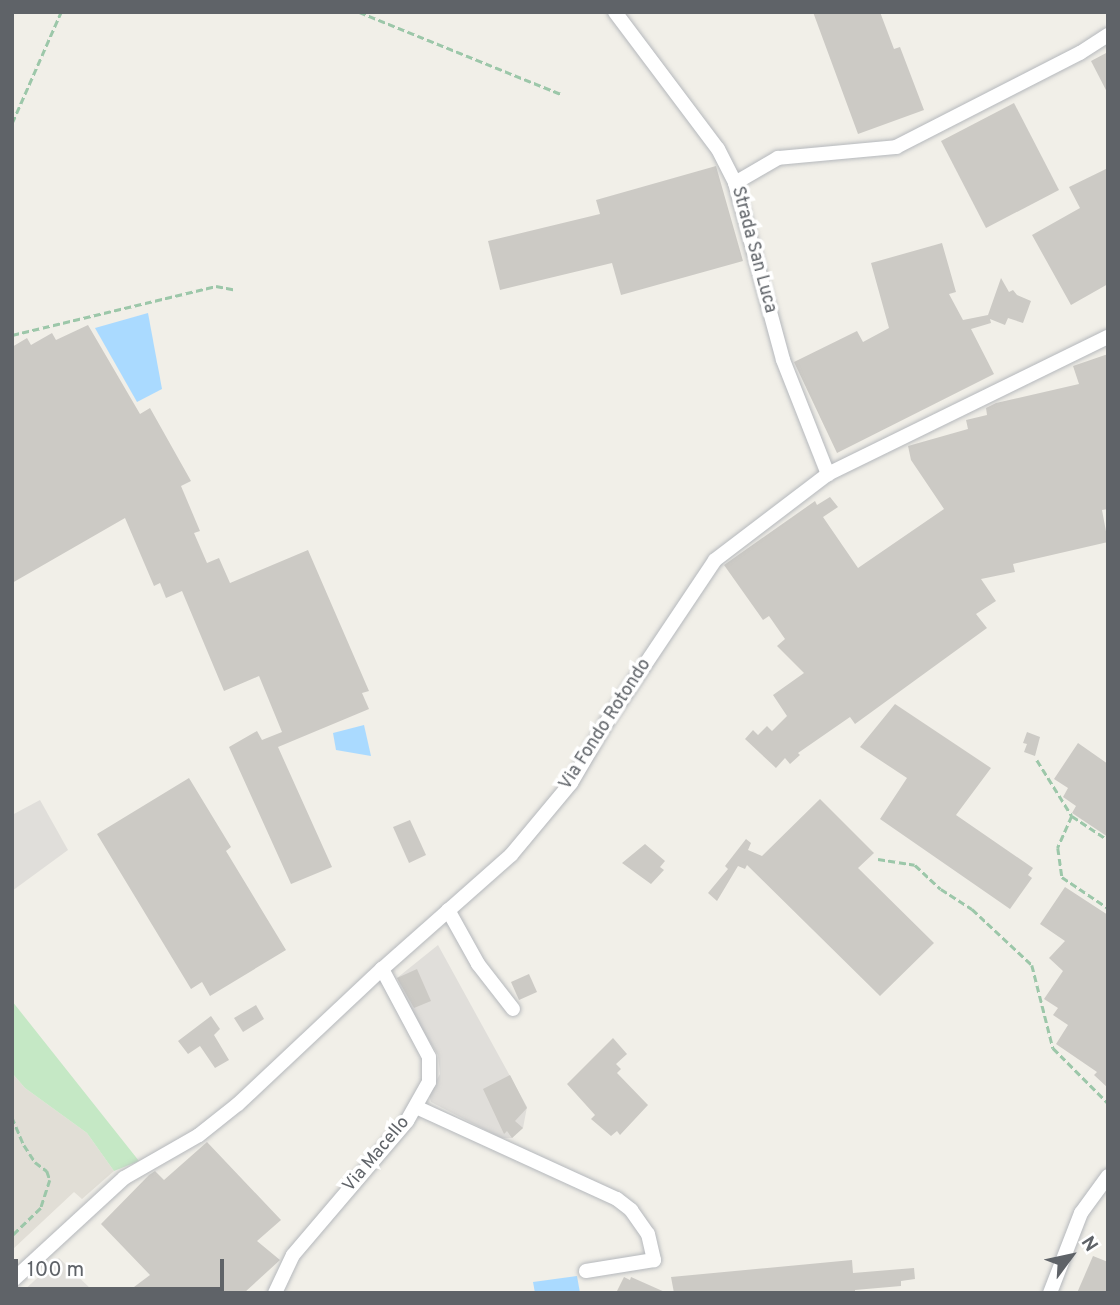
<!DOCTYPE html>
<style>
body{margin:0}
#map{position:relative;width:1120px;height:1305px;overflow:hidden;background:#f1efe8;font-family:Overpass,sans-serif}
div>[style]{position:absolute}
.industrial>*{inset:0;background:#e0deda}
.education>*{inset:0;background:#e1ded6}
.green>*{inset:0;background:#c5e8c5}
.water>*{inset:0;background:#aadaff}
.building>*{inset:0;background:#cccac5}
.path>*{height:2.5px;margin-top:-1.25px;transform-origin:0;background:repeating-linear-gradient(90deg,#9cc7a9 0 7px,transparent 0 10.5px)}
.roads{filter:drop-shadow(0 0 2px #b5b8bc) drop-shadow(0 0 2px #b5b8bc)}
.minor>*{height:14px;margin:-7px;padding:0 7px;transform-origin:7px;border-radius:7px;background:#fff}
span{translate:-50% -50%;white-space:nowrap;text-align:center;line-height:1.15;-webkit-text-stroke:7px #fff;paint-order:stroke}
.street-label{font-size:18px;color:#5f6368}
.frame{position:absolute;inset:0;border:14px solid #5f6368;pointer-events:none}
.north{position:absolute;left:1036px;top:1221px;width:70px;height:70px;-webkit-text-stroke:5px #fff;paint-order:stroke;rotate:57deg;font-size:19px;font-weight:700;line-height:28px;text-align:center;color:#5f6368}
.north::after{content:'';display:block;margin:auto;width:24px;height:32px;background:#5f6368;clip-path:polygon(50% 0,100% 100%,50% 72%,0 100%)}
.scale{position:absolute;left:14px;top:1259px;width:210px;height:32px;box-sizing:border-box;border:4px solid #5f6368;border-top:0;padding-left:9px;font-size:21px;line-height:24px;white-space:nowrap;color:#5f6368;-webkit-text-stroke:5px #fff;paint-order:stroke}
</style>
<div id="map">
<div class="industrial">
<i style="clip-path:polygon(40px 800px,68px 850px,12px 891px,12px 815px)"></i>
<i style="clip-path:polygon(438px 945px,527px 1107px,523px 1128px,512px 1138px,501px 1138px,431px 1102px,429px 1094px,440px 1074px,438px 1055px,410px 1010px,397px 978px)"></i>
<i style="clip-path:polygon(59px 1258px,95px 1293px,21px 1293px)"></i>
</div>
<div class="education">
<i style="clip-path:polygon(12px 1073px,25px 1088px,87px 1133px,114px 1171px,82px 1199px,74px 1192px,12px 1250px)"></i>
</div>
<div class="green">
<i style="clip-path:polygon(12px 1001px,139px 1161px,114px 1171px,87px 1133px,25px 1088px,12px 1073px)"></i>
</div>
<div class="water">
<i style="clip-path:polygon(148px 313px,162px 389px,137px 402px,95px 328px)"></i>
<i style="clip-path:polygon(364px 725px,371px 756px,336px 750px,333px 733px)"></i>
<i style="clip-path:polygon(577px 1276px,580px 1293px,535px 1293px,533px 1282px)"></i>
</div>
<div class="building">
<i style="clip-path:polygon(813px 12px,880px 12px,894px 49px,900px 47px,924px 110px,858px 134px)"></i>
<i style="clip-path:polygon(1108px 52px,1108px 94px,1091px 61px)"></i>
<i style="clip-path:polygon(1014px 103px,1059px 190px,986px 228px,941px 141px)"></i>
<i style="clip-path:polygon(716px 166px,743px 261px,621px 295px,612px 263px,500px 290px,488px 241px,600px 214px,596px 200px)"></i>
<i style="clip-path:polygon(1108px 168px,1108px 284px,1071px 305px,1032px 235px,1080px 208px,1069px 187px)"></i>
<i style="clip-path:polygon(942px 243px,956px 292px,949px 294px,963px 320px,988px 315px,1001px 278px,1009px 292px,1013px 290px,1017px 295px,1031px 301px,1023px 323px,1008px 318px,1005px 325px,990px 319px,991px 323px,971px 329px,994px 374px,837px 453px,794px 362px,857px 331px,863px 342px,889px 328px,871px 263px)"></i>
<i style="clip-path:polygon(88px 325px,140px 414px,150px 408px,191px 481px,181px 486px,200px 531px,194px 533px,207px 563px,219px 558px,230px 583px,308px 550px,369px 691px,362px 693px,369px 709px,278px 747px,332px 867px,291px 884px,229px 747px,257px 731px,262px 740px,282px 732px,259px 676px,224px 691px,182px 591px,166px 598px,160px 583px,154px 586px,125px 518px,12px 583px,12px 347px,27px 338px,31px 345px,52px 333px,56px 340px)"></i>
<i style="clip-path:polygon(1108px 354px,1108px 509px,1102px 510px,1108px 542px,1013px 564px,1015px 572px,981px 579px,996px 601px,976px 614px,987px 628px,855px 724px,850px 717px,798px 753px,800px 755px,790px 764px,785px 758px,776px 768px,745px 739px,753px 730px,758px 735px,767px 726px,772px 731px,787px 716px,773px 695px,804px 673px,777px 646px,785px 639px,769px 616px,763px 620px,724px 565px,815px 501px,817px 505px,830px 497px,838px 507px,823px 517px,858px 568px,944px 509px,911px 460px,908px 446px,968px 429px,966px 420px,987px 415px,986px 408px,996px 403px,1079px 384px,1073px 366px)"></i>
<i style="clip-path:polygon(895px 704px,991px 768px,956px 815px,1033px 868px,1028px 875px,1032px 878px,1010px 909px,880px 819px,907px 778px,860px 747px)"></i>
<i style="clip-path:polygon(1027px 732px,1040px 737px,1035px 756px,1024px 752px,1027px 744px,1023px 743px)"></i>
<i style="clip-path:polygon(1078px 743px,1108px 764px,1108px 837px,1072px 813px,1076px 806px,1063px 797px,1068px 788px,1054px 779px)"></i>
<i style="clip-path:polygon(189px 778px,231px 847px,226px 851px,286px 950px,210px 996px,202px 982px,191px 989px,97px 834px)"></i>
<i style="clip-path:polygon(820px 799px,874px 853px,858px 868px,934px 943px,880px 996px,747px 865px,745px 869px,738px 866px,717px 901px,708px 893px,728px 869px,725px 866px,746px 839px,751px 843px,748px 850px,762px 856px)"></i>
<i style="clip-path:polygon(410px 820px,426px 855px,409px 863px,393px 827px)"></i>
<i style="clip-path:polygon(645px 844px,665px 861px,660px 867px,664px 870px,651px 884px,622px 863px)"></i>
<i style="clip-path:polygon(1065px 887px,1108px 915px,1108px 1088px,1094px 1075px,1097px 1072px,1056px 1044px,1068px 1025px,1053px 1015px,1058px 1008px,1044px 999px,1063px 971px,1049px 958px,1065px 941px,1040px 924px)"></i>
<i style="clip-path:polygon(417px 969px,431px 1001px,414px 1008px,397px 978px)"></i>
<i style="clip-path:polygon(529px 974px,537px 992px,519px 1000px,511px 982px)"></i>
<i style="clip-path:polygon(256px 1005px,264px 1019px,243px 1032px,234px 1018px)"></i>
<i style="clip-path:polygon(211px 1016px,220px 1029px,214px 1035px,229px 1060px,215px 1068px,200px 1046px,188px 1054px,178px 1041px)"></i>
<i style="clip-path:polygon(613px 1038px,627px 1054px,616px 1064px,621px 1069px,617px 1073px,648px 1105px,620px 1135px,617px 1131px,611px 1136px,591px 1119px,595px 1115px,567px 1084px)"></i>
<i style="clip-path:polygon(510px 1075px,527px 1108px,515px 1121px,523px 1128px,512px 1138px,507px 1131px,504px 1134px,483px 1089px)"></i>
<i style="clip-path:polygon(207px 1142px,281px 1220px,257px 1241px,280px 1260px,244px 1293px,126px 1293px,150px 1275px,101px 1224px,149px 1175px,155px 1171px,164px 1180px)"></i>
<i style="clip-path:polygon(1093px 1256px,1108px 1262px,1108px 1293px,1077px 1293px)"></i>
<i style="clip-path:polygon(852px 1260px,853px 1273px,914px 1268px,915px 1279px,901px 1281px,901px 1286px,855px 1290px,855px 1293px,674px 1293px,671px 1277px)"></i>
<i style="clip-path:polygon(624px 1277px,630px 1280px,631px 1277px,667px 1293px,616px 1293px)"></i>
</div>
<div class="path">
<i style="left:359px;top:12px;width:220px;rotate:22.1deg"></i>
<i style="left:12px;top:123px;width:121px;rotate:-66.2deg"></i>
<i style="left:12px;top:335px;width:210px;rotate:-13.5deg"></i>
<i style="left:216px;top:286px;width:20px;rotate:11deg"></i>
<i style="left:1037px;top:760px;width:66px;rotate:58deg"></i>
<i style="left:1072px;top:816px;width:43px;rotate:33.7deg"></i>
<i style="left:1072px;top:816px;width:35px;rotate:114deg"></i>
<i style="left:1058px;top:848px;width:29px;rotate:82deg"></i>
<i style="left:1062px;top:877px;width:55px;rotate:34deg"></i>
<i style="left:878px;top:859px;width:37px;rotate:9deg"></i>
<i style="left:915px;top:865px;width:35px;rotate:43deg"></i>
<i style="left:941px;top:889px;width:37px;rotate:33deg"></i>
<i style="left:972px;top:909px;width:82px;rotate:43deg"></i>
<i style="left:1032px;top:965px;width:86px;rotate:75.8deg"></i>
<i style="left:1053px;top:1048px;width:78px;rotate:45deg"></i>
<i style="left:12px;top:1117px;width:30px;rotate:67deg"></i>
<i style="left:24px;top:1145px;width:20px;rotate:57deg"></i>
<i style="left:35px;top:1162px;width:15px;rotate:37deg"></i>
<i style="left:47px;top:1171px;width:9px;rotate:72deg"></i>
<i style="left:50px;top:1180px;width:29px;rotate:108deg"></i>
<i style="left:41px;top:1208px;width:40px;rotate:136deg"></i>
</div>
<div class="roads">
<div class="minor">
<i style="left:615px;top:12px;width:171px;rotate:53.1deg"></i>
<i style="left:718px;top:149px;width:38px;rotate:63deg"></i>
<i style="left:735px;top:183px;width:183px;rotate:74.8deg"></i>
<i style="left:783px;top:360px;width:123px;rotate:68.5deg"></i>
<i style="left:735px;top:183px;width:50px;rotate:-30.2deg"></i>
<i style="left:778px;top:158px;width:119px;rotate:-5.3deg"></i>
<i style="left:896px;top:147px;width:207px;rotate:-27.1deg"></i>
<i style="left:1080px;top:53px;width:33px;rotate:-33deg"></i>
<i style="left:448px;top:910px;width:62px;rotate:60.9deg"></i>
<i style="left:478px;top:964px;width:57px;rotate:52.1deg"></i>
<i style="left:416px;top:1107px;width:221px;rotate:24.6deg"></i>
<i style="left:617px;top:1199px;width:18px;rotate:38deg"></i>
<i style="left:631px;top:1210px;width:29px;rotate:55deg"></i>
<i style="left:648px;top:1234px;width:27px;rotate:77deg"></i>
<i style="left:654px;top:1260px;width:69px;rotate:170.8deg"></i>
<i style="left:12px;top:1281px;width:152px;rotate:-42.6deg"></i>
<i style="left:124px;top:1178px;width:86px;rotate:-29.8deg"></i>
<i style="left:199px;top:1135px;width:50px;rotate:-38.5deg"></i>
<i style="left:238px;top:1104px;width:197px;rotate:-43.2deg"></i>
<i style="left:382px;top:969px;width:172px;rotate:-41.5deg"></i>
<i style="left:511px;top:855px;width:94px;rotate:-50.2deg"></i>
<i style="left:571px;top:783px;width:73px;rotate:-59.6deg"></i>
<i style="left:608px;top:720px;width:192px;rotate:-56.2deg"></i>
<i style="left:715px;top:560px;width:142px;rotate:-37.3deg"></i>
<i style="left:828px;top:474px;width:312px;rotate:-26.1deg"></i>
<i style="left:275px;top:1293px;width:42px;rotate:-64.7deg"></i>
<i style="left:293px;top:1255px;width:176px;rotate:-49.6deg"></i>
<i style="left:407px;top:1121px;width:45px;rotate:-60.6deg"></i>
<i style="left:429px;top:1082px;width:25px;rotate:-90deg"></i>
<i style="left:429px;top:1057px;width:100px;rotate:-118.1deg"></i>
<i style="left:1050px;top:1293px;width:86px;rotate:-68.8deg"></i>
<i style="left:1081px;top:1213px;width:46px;rotate:-53.9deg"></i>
</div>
</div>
<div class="street-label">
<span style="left:753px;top:250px;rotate:75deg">Strada San Luca</span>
<span style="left:606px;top:725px;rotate:-57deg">Via Fondo Rotondo</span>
<span style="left:377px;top:1155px;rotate:-50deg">Via Macello</span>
</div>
<div class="frame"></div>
<div class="north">N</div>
<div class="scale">100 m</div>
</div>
